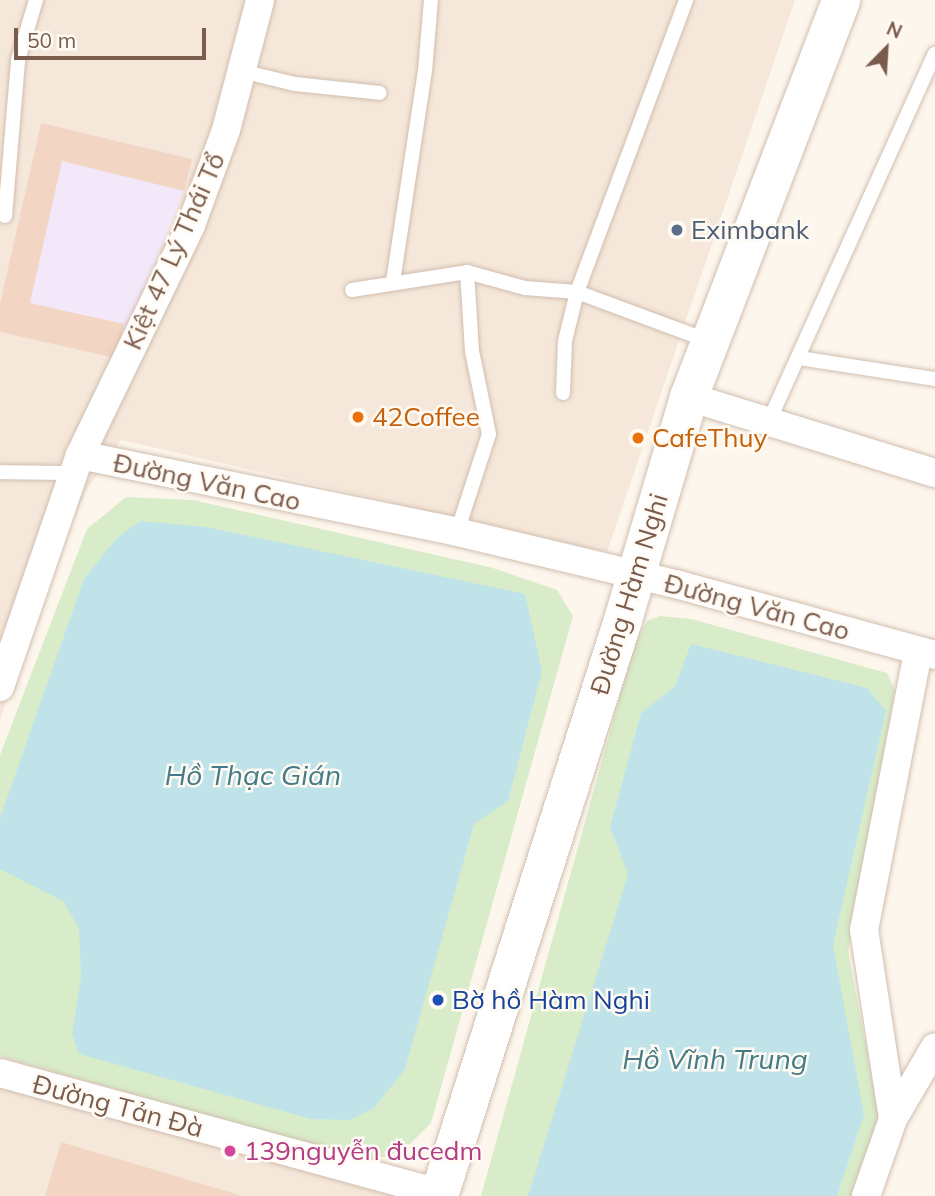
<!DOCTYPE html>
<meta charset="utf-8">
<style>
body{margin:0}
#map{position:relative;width:935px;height:1196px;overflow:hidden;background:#fdf6ec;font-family:Mulish,sans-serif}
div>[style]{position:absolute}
.residential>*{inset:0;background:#f5e8da}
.education>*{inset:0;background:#f3e8fa}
.green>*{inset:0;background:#d8ecc9}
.water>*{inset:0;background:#bfe3e8}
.building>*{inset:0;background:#f3d5c3}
.roads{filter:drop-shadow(0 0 2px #d1beb0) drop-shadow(0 0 2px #d1beb0)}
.lane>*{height:14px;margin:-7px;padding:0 7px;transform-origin:7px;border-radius:7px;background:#fff}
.street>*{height:28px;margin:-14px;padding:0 14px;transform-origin:14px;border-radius:14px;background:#fff}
.secondary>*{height:38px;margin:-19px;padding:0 19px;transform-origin:19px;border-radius:19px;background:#fff}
.dots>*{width:19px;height:19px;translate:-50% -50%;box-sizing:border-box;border:4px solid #fffaf3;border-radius:50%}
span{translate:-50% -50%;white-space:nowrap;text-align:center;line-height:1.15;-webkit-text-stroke:5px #fffaf3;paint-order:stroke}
.service-label{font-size:26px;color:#4e5e75}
.left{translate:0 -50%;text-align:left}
.street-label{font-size:26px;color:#7a5c4d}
.food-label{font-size:26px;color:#c56008}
.transit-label{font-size:26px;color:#164399}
.hotel-label{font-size:26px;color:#b23c85}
.water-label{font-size:28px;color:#437c86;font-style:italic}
.north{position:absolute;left:851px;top:14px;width:70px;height:70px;-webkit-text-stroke:5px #fffaf3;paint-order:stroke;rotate:24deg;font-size:19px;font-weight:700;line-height:28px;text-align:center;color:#7a5c4d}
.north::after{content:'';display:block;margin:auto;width:24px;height:32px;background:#7a5c4d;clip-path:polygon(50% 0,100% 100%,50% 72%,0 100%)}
.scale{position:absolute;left:14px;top:28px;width:192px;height:32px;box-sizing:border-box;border:4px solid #7a5c4d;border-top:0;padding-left:9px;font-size:21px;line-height:24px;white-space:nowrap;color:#7a5c4d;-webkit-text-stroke:5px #fffaf3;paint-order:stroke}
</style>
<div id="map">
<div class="residential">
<i style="clip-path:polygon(0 0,795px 0,607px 552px,121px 440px,87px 489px,61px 545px,0 720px)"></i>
<i style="clip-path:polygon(0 1056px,434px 1180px,429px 1196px,0 1196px)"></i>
</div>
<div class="education">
<i style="clip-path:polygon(41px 123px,192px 159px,184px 191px,116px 358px,0 305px)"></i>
</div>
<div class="green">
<i style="clip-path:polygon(126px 497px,193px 500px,493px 568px,557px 590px,573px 616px,431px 1123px,410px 1144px,387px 1157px,352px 1157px,0 1056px,0 755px,87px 529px)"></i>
<i style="clip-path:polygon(660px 616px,691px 619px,887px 673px,895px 690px,848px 952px,880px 1120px,853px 1196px,481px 1196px,633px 649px,647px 621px)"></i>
</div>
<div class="water">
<i style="clip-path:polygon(140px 521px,206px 527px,525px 594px,542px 671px,508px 801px,474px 824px,405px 1069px,374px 1108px,350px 1120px,311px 1119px,79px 1054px,72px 1034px,81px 978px,79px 928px,63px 901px,0 869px,0 818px,84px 579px,117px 538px)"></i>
<i style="clip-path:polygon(691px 644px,867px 688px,886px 711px,833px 945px,864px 1115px,837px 1196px,528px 1196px,628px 874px,610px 827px,641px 713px,675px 686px)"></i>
</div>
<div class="building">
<i style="clip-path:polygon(41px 123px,192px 159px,184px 191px,62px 161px,30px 303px,124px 324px,116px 358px,0 332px,0 304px)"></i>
<i style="clip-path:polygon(61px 1142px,239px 1195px,239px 1196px,45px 1196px)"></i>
</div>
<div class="roads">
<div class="lane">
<i style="left:241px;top:71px;width:56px;rotate:13.5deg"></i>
<i style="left:295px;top:84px;width:85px;rotate:6deg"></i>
<i style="left:5px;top:216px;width:157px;rotate:-85.2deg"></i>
<i style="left:18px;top:60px;width:63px;rotate:-73.3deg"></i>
<i style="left:393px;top:282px;width:213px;rotate:-81.4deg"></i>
<i style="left:425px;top:71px;width:71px;rotate:-85.2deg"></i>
<i style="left:352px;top:290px;width:116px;rotate:-8.9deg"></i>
<i style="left:467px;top:272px;width:60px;rotate:15.4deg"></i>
<i style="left:525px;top:288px;width:52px;rotate:4.4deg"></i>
<i style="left:577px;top:292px;width:141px;rotate:20.4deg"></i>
<i style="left:799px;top:358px;width:138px;rotate:8.8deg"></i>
<i style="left:563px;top:393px;width:52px;rotate:-87.8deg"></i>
<i style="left:565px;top:341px;width:50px;rotate:-76.2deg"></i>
<i style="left:577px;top:292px;width:312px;rotate:-69.5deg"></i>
<i style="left:769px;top:421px;width:403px;rotate:-65.7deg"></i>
<i style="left:0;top:472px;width:74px;rotate:0.8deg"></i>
<i style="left:457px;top:532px;width:103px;rotate:-71.9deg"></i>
<i style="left:489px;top:434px;width:85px;rotate:-101.6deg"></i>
<i style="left:472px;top:351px;width:79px;rotate:-93.6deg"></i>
</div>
<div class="street">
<i style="left:689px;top:397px;width:257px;rotate:17.2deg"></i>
<i style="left:80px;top:455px;width:385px;rotate:11.5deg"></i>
<i style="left:457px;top:532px;width:228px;rotate:13.4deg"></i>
<i style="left:679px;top:585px;width:265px;rotate:15.3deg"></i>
<i style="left:0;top:687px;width:245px;rotate:-71deg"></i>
<i style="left:80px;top:455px;width:255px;rotate:-64.2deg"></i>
<i style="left:191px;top:225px;width:101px;rotate:-69.8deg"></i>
<i style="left:226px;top:130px;width:134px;rotate:-75.3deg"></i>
<i style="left:0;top:1073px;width:455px;rotate:15.3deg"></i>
<i style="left:893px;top:1119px;width:83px;rotate:-59.7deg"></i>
<i style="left:866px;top:1196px;width:82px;rotate:-70.7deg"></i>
<i style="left:893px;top:1119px;width:191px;rotate:-98.7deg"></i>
<i style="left:864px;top:930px;width:284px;rotate:-79deg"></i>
</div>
<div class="secondary">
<i style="left:439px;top:1196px;width:605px;rotate:-72.28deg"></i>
<i style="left:623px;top:620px;width:233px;rotate:-73.5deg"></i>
<i style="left:689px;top:397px;width:425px;rotate:-69deg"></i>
</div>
</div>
<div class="dots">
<i style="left:677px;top:230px;background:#5c6f8a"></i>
<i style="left:358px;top:417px;background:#e8710a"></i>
<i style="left:638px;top:438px;background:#e8710a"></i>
<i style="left:438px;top:1000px;background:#1a4fb4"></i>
<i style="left:230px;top:1151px;background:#d1479c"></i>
</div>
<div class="service-label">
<span class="left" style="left:691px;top:230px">Eximbank</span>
</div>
<div class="street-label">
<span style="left:174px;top:251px;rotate:-66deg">Kiệt 47 Lý Thái Tổ</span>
<span style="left:207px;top:482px;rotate:12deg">Đường Văn Cao</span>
<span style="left:629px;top:594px;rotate:-73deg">Đường Hàm Nghi</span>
<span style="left:757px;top:607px;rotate:15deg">Đường Văn Cao</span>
<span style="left:118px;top:1106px;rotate:15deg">Đường Tản Đà</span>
</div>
<div class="food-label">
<span class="left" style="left:372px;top:417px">42Coffee</span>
<span class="left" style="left:652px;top:438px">CafeThuy</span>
</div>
<div class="transit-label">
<span class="left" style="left:452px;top:1000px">Bờ hồ Hàm Nghi</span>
</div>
<div class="hotel-label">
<span class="left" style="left:244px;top:1151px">139nguyễn đucedm</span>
</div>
<div class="water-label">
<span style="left:253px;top:775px">Hồ Thạc Gián</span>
<span style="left:715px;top:1059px">Hồ Vĩnh Trung</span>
</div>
<div class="north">N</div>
<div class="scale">50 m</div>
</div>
